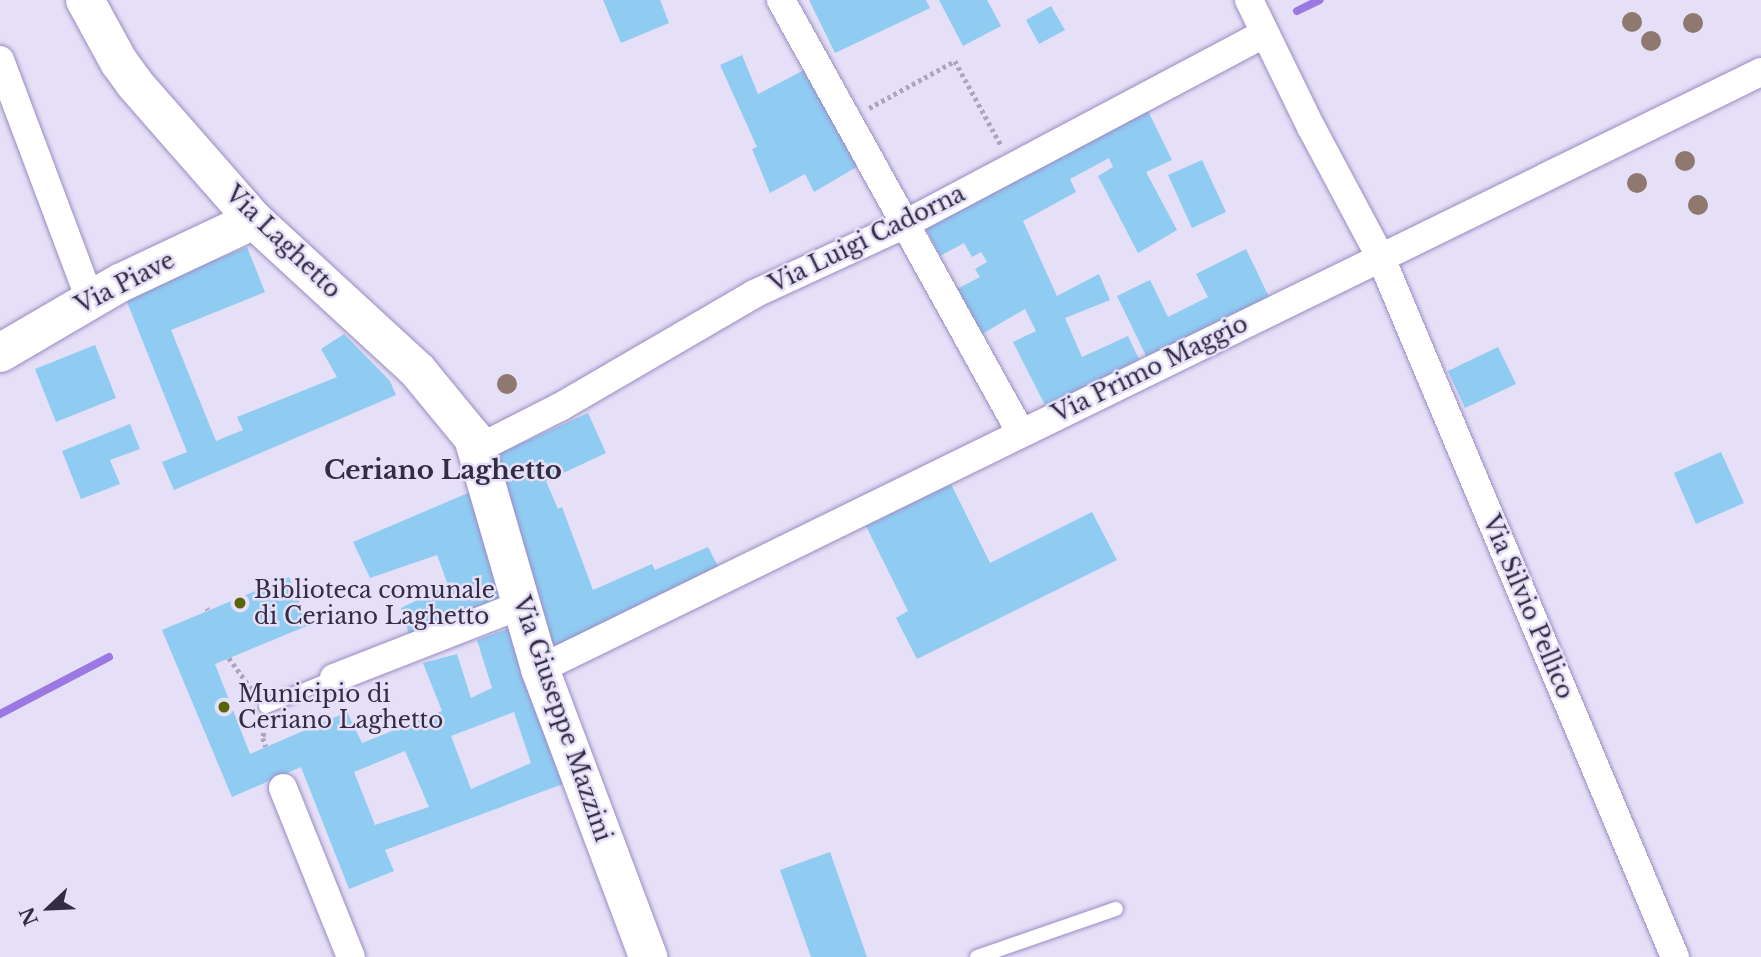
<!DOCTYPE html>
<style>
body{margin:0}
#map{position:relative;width:1761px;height:957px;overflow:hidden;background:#e5dff7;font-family:"Libre Baskerville",serif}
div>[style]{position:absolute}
.stream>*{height:8px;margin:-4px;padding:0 4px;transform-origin:4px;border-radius:4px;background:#9c78e3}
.building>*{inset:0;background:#90cbf2}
.path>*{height:4.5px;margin-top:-2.25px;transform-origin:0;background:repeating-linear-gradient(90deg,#aca6bd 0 3.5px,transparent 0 7px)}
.roads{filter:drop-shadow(0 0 2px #9b8bc2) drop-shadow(0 0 2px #9b8bc2)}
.lane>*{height:14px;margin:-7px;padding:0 7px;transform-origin:7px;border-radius:7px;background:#fff}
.street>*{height:28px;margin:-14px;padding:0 14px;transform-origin:14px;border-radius:14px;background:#fff}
.secondary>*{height:38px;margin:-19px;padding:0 19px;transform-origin:19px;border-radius:19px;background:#fff}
.trees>*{width:20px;height:20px;margin:-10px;border-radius:50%;background:#8f786f}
.dots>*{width:19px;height:19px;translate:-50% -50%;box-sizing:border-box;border:4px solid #e5dff7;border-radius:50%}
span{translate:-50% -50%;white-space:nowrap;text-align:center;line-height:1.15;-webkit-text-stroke:5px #e5dff7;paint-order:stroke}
.street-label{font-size:23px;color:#332c43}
.poi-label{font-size:23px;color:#332c43}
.left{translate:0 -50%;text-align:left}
.quarter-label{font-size:26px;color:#332c43;font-weight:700}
.north{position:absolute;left:14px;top:873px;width:70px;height:70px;-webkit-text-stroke:5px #e5dff7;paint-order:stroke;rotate:247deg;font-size:19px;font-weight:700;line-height:28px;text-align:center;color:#332c43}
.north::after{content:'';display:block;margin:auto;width:24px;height:32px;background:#332c43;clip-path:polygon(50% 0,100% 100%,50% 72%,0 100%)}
</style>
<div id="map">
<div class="stream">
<i style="left:1297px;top:11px;width:25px;rotate:-26deg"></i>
<i style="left:0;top:714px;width:123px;rotate:-27.6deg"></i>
</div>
<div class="building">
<i style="clip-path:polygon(603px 0,660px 0,669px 23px,621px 43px)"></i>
<i style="clip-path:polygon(809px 0,926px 0,930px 8px,835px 53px)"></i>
<i style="clip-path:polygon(939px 0,987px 0,1001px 26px,963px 46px)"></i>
<i style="clip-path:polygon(1051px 6px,1065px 30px,1039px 44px,1026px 20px)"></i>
<i style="clip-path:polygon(742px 55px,758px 94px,806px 69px,860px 165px,814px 192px,805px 174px,770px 193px,752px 149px,757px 147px,720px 65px)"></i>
<i style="clip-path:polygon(1147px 109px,1172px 160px,1146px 172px,1177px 230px,1138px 253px,1098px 176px,1113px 167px,1109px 158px,1070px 179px,1076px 192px,1023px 221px,1057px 296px,1099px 274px,1110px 300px,1065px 318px,1082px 357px,1128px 336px,1140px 361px,1047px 409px,1013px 342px,1036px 331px,1025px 309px,982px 334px,957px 289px,980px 277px,975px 269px,987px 262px,981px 252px,972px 257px,964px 243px,940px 256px,925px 227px)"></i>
<i style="clip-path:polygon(1202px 160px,1226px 212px,1192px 228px,1168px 175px)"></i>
<i style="clip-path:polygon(247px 247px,265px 292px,171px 330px,216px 441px,243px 430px,237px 417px,337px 377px,321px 349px,344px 334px,390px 381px,396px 395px,174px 490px,162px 462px,187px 452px,125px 297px)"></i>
<i style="clip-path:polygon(1246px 249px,1270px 299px,1147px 358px,1117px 296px,1150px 280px,1168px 317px,1208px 297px,1196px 274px)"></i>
<i style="clip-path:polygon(95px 345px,116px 398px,56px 422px,35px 369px)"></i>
<i style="clip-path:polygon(1498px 347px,1516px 384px,1465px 408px,1448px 371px)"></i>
<i style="clip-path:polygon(588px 413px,606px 453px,546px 481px,558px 509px,562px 507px,593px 590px,652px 564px,655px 570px,708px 547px,721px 572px,560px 646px,546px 642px,491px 457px)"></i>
<i style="clip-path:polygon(130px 424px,140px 449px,110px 460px,120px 484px,81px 499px,62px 451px)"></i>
<i style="clip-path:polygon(1721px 452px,1744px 503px,1696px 524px,1674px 473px)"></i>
<i style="clip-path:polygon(951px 484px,990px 563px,1092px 512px,1117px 560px,917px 659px,896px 618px,908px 611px,866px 526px)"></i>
<i style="clip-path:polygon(475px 490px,511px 597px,410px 637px,401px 608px,448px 585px,437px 555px,370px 578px,353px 542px)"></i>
<i style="clip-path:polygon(evenodd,289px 577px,309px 625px,215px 664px,250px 754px,347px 712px,362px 743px,442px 711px,423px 663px,457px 654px,471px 698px,492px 688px,477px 640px,518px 625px,571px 781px,385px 850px,394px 871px,349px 889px,301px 767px,232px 797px,162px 630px,289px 577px,514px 712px,531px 763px,471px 789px,451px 736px,514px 712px,289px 577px,405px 751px,429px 807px,375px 825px,354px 772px,405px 751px)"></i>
<i style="clip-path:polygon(830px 852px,867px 957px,811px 957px,780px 870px)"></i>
</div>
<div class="path">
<i style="left:869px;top:108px;width:98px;rotate:-28.7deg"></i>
<i style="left:955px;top:61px;width:96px;rotate:61.3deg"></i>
<i style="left:207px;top:608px;width:2px;rotate:63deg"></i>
<i style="left:229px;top:658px;width:41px;rotate:54deg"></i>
<i style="left:265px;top:726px;width:12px;rotate:99deg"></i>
<i style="left:263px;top:738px;width:9px;rotate:72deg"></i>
</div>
<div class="roads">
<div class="lane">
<i style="left:266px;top:706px;width:74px;rotate:-22.4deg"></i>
<i style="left:977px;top:957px;width:147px;rotate:-19.1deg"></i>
</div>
<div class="street">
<i style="left:781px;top:0;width:494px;rotate:61deg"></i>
<i style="left:1249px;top:0;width:141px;rotate:64deg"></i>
<i style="left:1311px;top:127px;width:149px;rotate:61.9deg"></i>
<i style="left:1381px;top:258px;width:758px;rotate:67.19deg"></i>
<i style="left:0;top:60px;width:256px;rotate:69.4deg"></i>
<i style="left:473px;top:438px;width:17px;rotate:17deg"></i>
<i style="left:489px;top:443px;width:80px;rotate:-26.9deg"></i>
<i style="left:560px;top:407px;width:225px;rotate:-30.2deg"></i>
<i style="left:754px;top:294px;width:164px;rotate:-24.8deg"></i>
<i style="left:903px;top:225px;width:408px;rotate:-27.9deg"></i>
<i style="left:540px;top:669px;width:1359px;rotate:-26.06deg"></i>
<i style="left:334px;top:678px;width:201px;rotate:-21.3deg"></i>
<i style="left:283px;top:788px;width:182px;rotate:68.1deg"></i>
</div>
<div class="secondary">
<i style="left:85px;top:0;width:71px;rotate:61.3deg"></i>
<i style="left:119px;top:62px;width:26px;rotate:54deg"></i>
<i style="left:134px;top:83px;width:182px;rotate:48.8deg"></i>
<i style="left:254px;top:220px;width:223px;rotate:42.6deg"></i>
<i style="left:418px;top:371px;width:87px;rotate:50.6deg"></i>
<i style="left:473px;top:438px;width:241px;rotate:73.8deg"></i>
<i style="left:540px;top:669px;width:308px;rotate:69.4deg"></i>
<i style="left:0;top:353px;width:139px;rotate:-30.3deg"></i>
<i style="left:120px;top:283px;width:148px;rotate:-25.2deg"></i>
</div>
</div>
<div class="trees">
<i style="left:1632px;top:22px"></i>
<i style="left:1693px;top:23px"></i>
<i style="left:1651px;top:41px"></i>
<i style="left:1685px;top:161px"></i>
<i style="left:1637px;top:183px"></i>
<i style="left:1698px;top:205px"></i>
<i style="left:507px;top:384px"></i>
</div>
<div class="dots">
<i style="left:240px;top:603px;background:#586406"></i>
<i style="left:224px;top:707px;background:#586406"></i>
</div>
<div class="street-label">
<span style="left:867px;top:239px;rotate:-26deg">Via Luigi Cadorna</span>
<span style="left:283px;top:242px;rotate:44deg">Via Laghetto</span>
<span style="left:125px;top:283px;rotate:-27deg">Via Piave</span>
<span style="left:1150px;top:369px;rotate:-26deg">Via Primo Maggio</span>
<span style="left:1528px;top:607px;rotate:67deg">Via Silvio Pellico</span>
<span style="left:562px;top:719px;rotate:71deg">Via Giuseppe Mazzini</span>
</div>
<div class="poi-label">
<span class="left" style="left:254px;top:603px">Biblioteca comunale<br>di Ceriano Laghetto</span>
<span class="left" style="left:238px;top:707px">Municipio di<br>Ceriano Laghetto</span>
</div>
<div class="quarter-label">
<span style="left:443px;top:471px">Ceriano Laghetto</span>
</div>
<div class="north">N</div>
</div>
